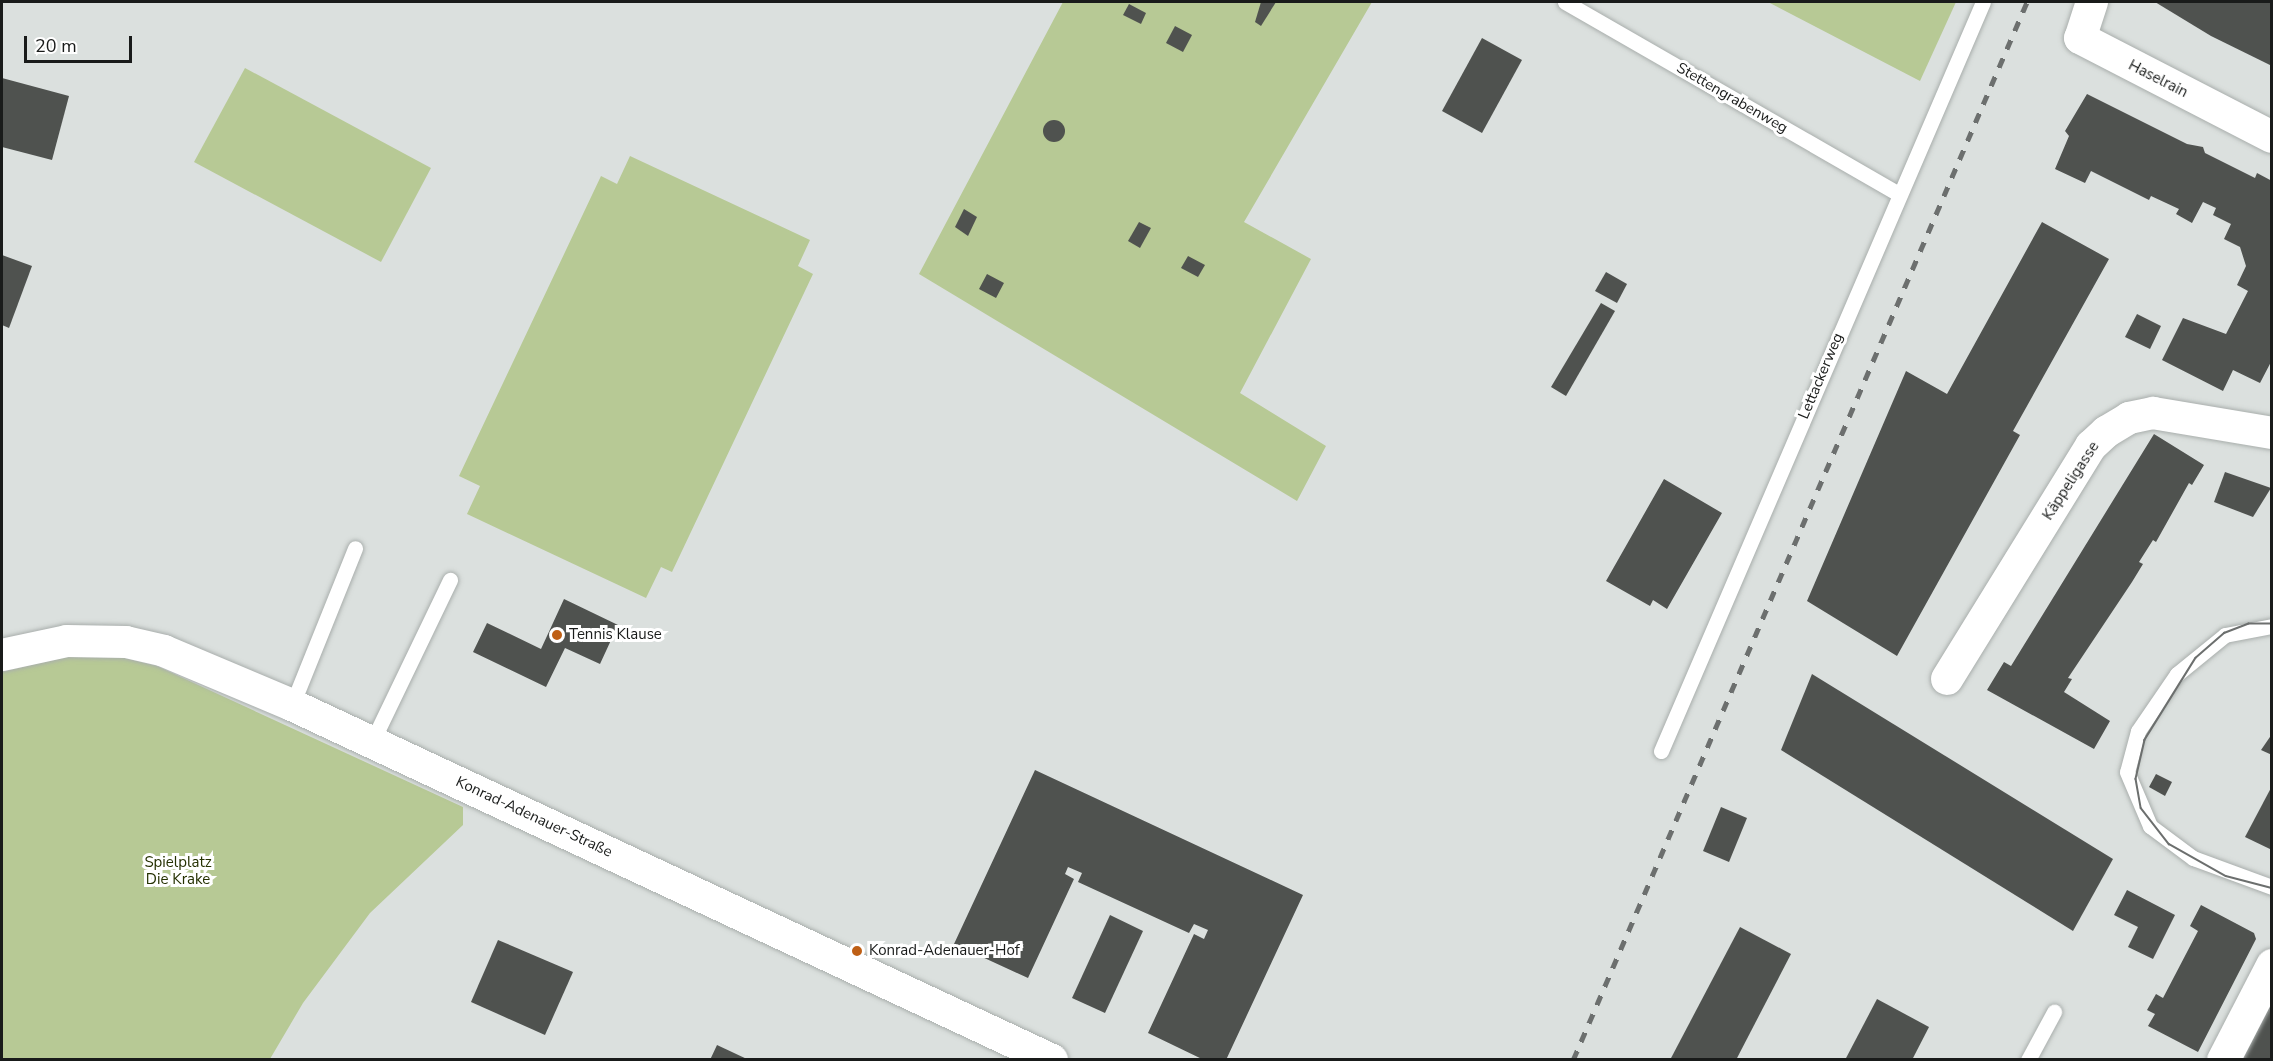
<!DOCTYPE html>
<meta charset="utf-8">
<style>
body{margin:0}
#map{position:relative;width:2273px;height:1061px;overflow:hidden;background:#dbe0de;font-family:"Nunito Sans",sans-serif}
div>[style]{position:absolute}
.green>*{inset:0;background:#b7c995}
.building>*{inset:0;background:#4f524f}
.round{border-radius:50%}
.roads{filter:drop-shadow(0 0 2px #a9aeac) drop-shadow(0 0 2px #a9aeac)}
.lane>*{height:15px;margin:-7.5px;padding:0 7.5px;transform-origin:7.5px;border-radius:7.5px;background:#fff}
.street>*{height:32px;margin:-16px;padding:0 16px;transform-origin:16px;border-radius:16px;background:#fff}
.secondary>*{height:33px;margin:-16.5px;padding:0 16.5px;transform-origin:16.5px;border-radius:16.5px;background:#fff}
.tram>*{height:1.5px;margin:-0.75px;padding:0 0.75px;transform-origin:0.75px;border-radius:0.75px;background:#6c6f6e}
.rail>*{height:4.5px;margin-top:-2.25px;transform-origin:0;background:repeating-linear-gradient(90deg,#6c6f6e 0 10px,transparent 0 20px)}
.dots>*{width:16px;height:16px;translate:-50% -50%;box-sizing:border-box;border:3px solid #fff;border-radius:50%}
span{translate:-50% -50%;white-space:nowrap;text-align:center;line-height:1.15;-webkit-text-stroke:6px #fff;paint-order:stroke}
.street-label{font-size:15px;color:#191b1a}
.poi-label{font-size:15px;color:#191b1a}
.left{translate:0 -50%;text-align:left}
.park-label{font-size:15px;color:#243000}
.frame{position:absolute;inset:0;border:3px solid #191b1a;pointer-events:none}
.scale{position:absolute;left:24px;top:36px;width:108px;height:27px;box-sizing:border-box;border:3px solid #191b1a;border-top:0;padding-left:8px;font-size:18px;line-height:21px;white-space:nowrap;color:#191b1a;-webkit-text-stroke:4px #fff;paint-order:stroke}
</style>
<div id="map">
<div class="green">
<i style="clip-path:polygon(1063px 2px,1372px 2px,1244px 222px,1311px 259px,1240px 393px,1326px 446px,1297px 501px,919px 274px)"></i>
<i style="clip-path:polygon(1768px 2px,1956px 2px,1920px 81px)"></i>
<i style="clip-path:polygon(245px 68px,431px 168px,381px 262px,194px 162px)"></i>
<i style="clip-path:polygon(630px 156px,810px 240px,798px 266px,813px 274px,672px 572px,661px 567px,646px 598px,467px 514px,480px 486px,459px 476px,601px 176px,617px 184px)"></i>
<i style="clip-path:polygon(72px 655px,112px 655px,157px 666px,463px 807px,463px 825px,370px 913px,303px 1003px,270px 1059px,2px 1060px,2px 672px)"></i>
</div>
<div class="building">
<i style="clip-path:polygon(1261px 2px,1276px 2px,1261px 26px,1255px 22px)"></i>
<i style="clip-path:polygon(2155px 2px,2272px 2px,2272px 66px,2211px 36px)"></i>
<i style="clip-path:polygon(1129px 4px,1146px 13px,1141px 24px,1123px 15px)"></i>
<i style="clip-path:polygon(1175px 26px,1192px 35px,1183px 52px,1166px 43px)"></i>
<i style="clip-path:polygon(1482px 38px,1522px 60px,1482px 133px,1442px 111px)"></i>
<i style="clip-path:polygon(2px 78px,69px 96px,52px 160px,2px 147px)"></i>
<i style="clip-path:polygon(2087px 94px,2187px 144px,2203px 147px,2205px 153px,2255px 178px,2257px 173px,2272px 181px,2272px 360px,2260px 383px,2233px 370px,2223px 391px,2162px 360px,2183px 318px,2226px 334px,2248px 291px,2237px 285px,2246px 266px,2240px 247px,2224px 239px,2231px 224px,2213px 215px,2216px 208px,2203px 202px,2192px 223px,2176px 214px,2179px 209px,2151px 196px,2149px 200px,2091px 171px,2085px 183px,2055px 169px,2069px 136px,2065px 131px)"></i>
<i class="round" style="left:1043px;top:120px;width:22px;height:22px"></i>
<i style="clip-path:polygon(964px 209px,977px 217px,968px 236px,955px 227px)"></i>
<i style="clip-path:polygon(1139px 222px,1151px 228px,1140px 248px,1128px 241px)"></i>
<i style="clip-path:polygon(2042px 222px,2109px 259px,2013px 431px,2020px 435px,1897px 656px,1807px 601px,1906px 371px,1947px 394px)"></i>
<i style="clip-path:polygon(2px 255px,32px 266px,9px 328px,2px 325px)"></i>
<i style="clip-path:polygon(1188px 256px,1205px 265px,1198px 277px,1181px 268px)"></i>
<i style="clip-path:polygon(1606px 272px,1627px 284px,1617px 303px,1595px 291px)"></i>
<i style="clip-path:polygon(987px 274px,1004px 283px,996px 298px,979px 289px)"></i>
<i style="clip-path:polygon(1601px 303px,1615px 311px,1566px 396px,1551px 387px)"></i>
<i style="clip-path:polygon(2137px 314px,2161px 326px,2150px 349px,2125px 337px)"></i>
<i style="clip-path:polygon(2154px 434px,2204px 465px,2192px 485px,2189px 483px,2156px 542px,2153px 540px,2139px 562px,2143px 564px,2132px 582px,2068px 678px,2072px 679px,2064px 692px,2110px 721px,2094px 749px,1987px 690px,2004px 662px,2011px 666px)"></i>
<i style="clip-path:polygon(2225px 472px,2271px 488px,2253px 517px,2214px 502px)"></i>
<i style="clip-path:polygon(1664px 479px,1722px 513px,1667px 609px,1653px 600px,1650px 606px,1606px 581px)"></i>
<i style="clip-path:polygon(564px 599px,618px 625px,600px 664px,565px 648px,546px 687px,473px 652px,487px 623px,541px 649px)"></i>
<i style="clip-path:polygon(1812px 674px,2113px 859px,2073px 931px,1781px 750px)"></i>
<i style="clip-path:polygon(2272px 734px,2272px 755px,2261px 750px)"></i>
<i style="clip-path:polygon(1035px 770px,1303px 895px,1226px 1060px,1204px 1060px,1148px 1033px,1194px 934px,1204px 939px,1208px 930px,1194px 924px,1189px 933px,1078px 882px,1082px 873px,1068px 867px,1065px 874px,1074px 879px,1028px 978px,954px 944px)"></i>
<i style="clip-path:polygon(2156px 774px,2172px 782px,2165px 796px,2149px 787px)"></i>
<i style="clip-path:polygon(2272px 786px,2272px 850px,2245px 837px)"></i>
<i style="clip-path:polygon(1721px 807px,1747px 818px,1729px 862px,1703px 851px)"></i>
<i style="clip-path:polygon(2127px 890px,2175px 915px,2153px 959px,2128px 947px,2138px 927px,2114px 915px)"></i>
<i style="clip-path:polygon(2201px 905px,2254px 933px,2256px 939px,2198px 1052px,2148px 1026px,2155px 1014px,2147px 1010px,2156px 994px,2163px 998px,2198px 931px,2190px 926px)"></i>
<i style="clip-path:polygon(1110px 915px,1143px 931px,1105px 1013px,1072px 998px)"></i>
<i style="clip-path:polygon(1740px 927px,1791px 954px,1736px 1060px,1670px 1060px)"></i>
<i style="clip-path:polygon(498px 940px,573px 972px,545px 1035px,471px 1002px)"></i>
<i style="clip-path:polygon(2272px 995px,2272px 1060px,2234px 1060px)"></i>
<i style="clip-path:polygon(1877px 999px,1929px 1027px,1912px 1060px,1845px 1060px)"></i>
<i style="clip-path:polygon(717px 1045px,749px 1060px,710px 1060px)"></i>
</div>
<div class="roads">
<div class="lane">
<i style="left:1565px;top:2px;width:385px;rotate:29.9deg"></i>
<i style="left:2272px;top:626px;width:48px;rotate:169.2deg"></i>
<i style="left:2225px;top:635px;width:62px;rotate:140.9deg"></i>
<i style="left:2177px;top:674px;width:69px;rotate:124.4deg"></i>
<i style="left:2138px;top:731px;width:42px;rotate:105deg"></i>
<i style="left:2127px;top:772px;width:59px;rotate:66.9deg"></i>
<i style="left:2150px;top:826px;width:54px;rotate:36.7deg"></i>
<i style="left:2193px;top:858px;width:84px;rotate:20.2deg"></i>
<i style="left:292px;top:705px;width:169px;rotate:-68.1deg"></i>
<i style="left:372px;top:742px;width:180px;rotate:-64.3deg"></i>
<i style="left:1661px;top:751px;width:815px;rotate:-66.74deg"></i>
<i style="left:2028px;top:1060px;width:55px;rotate:-61.6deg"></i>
</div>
<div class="street">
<i style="left:2092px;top:2px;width:38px;rotate:108deg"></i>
<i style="left:2080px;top:38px;width:216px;rotate:27.3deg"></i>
<i style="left:2px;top:655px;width:66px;rotate:-12.2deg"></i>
<i style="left:67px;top:641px;width:59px;rotate:1deg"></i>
<i style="left:126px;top:642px;width:39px;rotate:13deg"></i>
<i style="left:164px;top:651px;width:139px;rotate:22.9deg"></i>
<i style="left:292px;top:705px;width:839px;rotate:25.04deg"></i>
<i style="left:1947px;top:679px;width:274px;rotate:-58.3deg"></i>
<i style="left:2091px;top:446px;width:21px;rotate:-43deg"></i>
<i style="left:2106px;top:432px;width:27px;rotate:-31deg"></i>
<i style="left:2129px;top:418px;width:25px;rotate:-12deg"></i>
<i style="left:2153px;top:413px;width:121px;rotate:9.5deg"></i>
</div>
<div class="secondary">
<i style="left:2223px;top:1060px;width:107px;rotate:-62.7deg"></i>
</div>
</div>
<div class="tram">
<i style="left:2272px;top:624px;width:23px;rotate:180deg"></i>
<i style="left:2249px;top:624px;width:26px;rotate:159deg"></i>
<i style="left:2225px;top:633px;width:38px;rotate:139deg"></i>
<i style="left:2196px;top:658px;width:97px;rotate:121.9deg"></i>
<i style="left:2145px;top:740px;width:40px;rotate:103deg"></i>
<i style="left:2136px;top:779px;width:29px;rotate:80deg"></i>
<i style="left:2141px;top:808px;width:46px;rotate:52.1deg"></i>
<i style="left:2169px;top:844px;width:65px;rotate:29.3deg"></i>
<i style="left:2226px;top:876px;width:48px;rotate:14.6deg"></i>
</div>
<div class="rail">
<i style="left:1573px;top:1060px;width:1151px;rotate:-66.78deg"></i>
</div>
<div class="dots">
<i style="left:557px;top:635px;background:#be5f15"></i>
<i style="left:857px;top:951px;background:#be5f15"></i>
</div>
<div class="street-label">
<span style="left:2158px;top:79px;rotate:27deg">Haselrain</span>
<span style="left:1732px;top:98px;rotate:30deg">Stettengrabenweg</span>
<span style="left:1821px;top:376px;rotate:-67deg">Lettackerweg</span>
<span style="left:2071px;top:481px;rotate:-57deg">Käppeligasse</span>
<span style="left:534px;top:817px;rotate:25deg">Konrad-Adenauer-Straße</span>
</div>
<div class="poi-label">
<span class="left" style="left:569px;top:635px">Tennis Klause</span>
<span class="left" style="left:869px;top:951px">Konrad-Adenauer-Hof</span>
</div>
<div class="park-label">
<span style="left:178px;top:871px">Spielplatz<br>Die Krake</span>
</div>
<div class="frame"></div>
<div class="scale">20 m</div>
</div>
